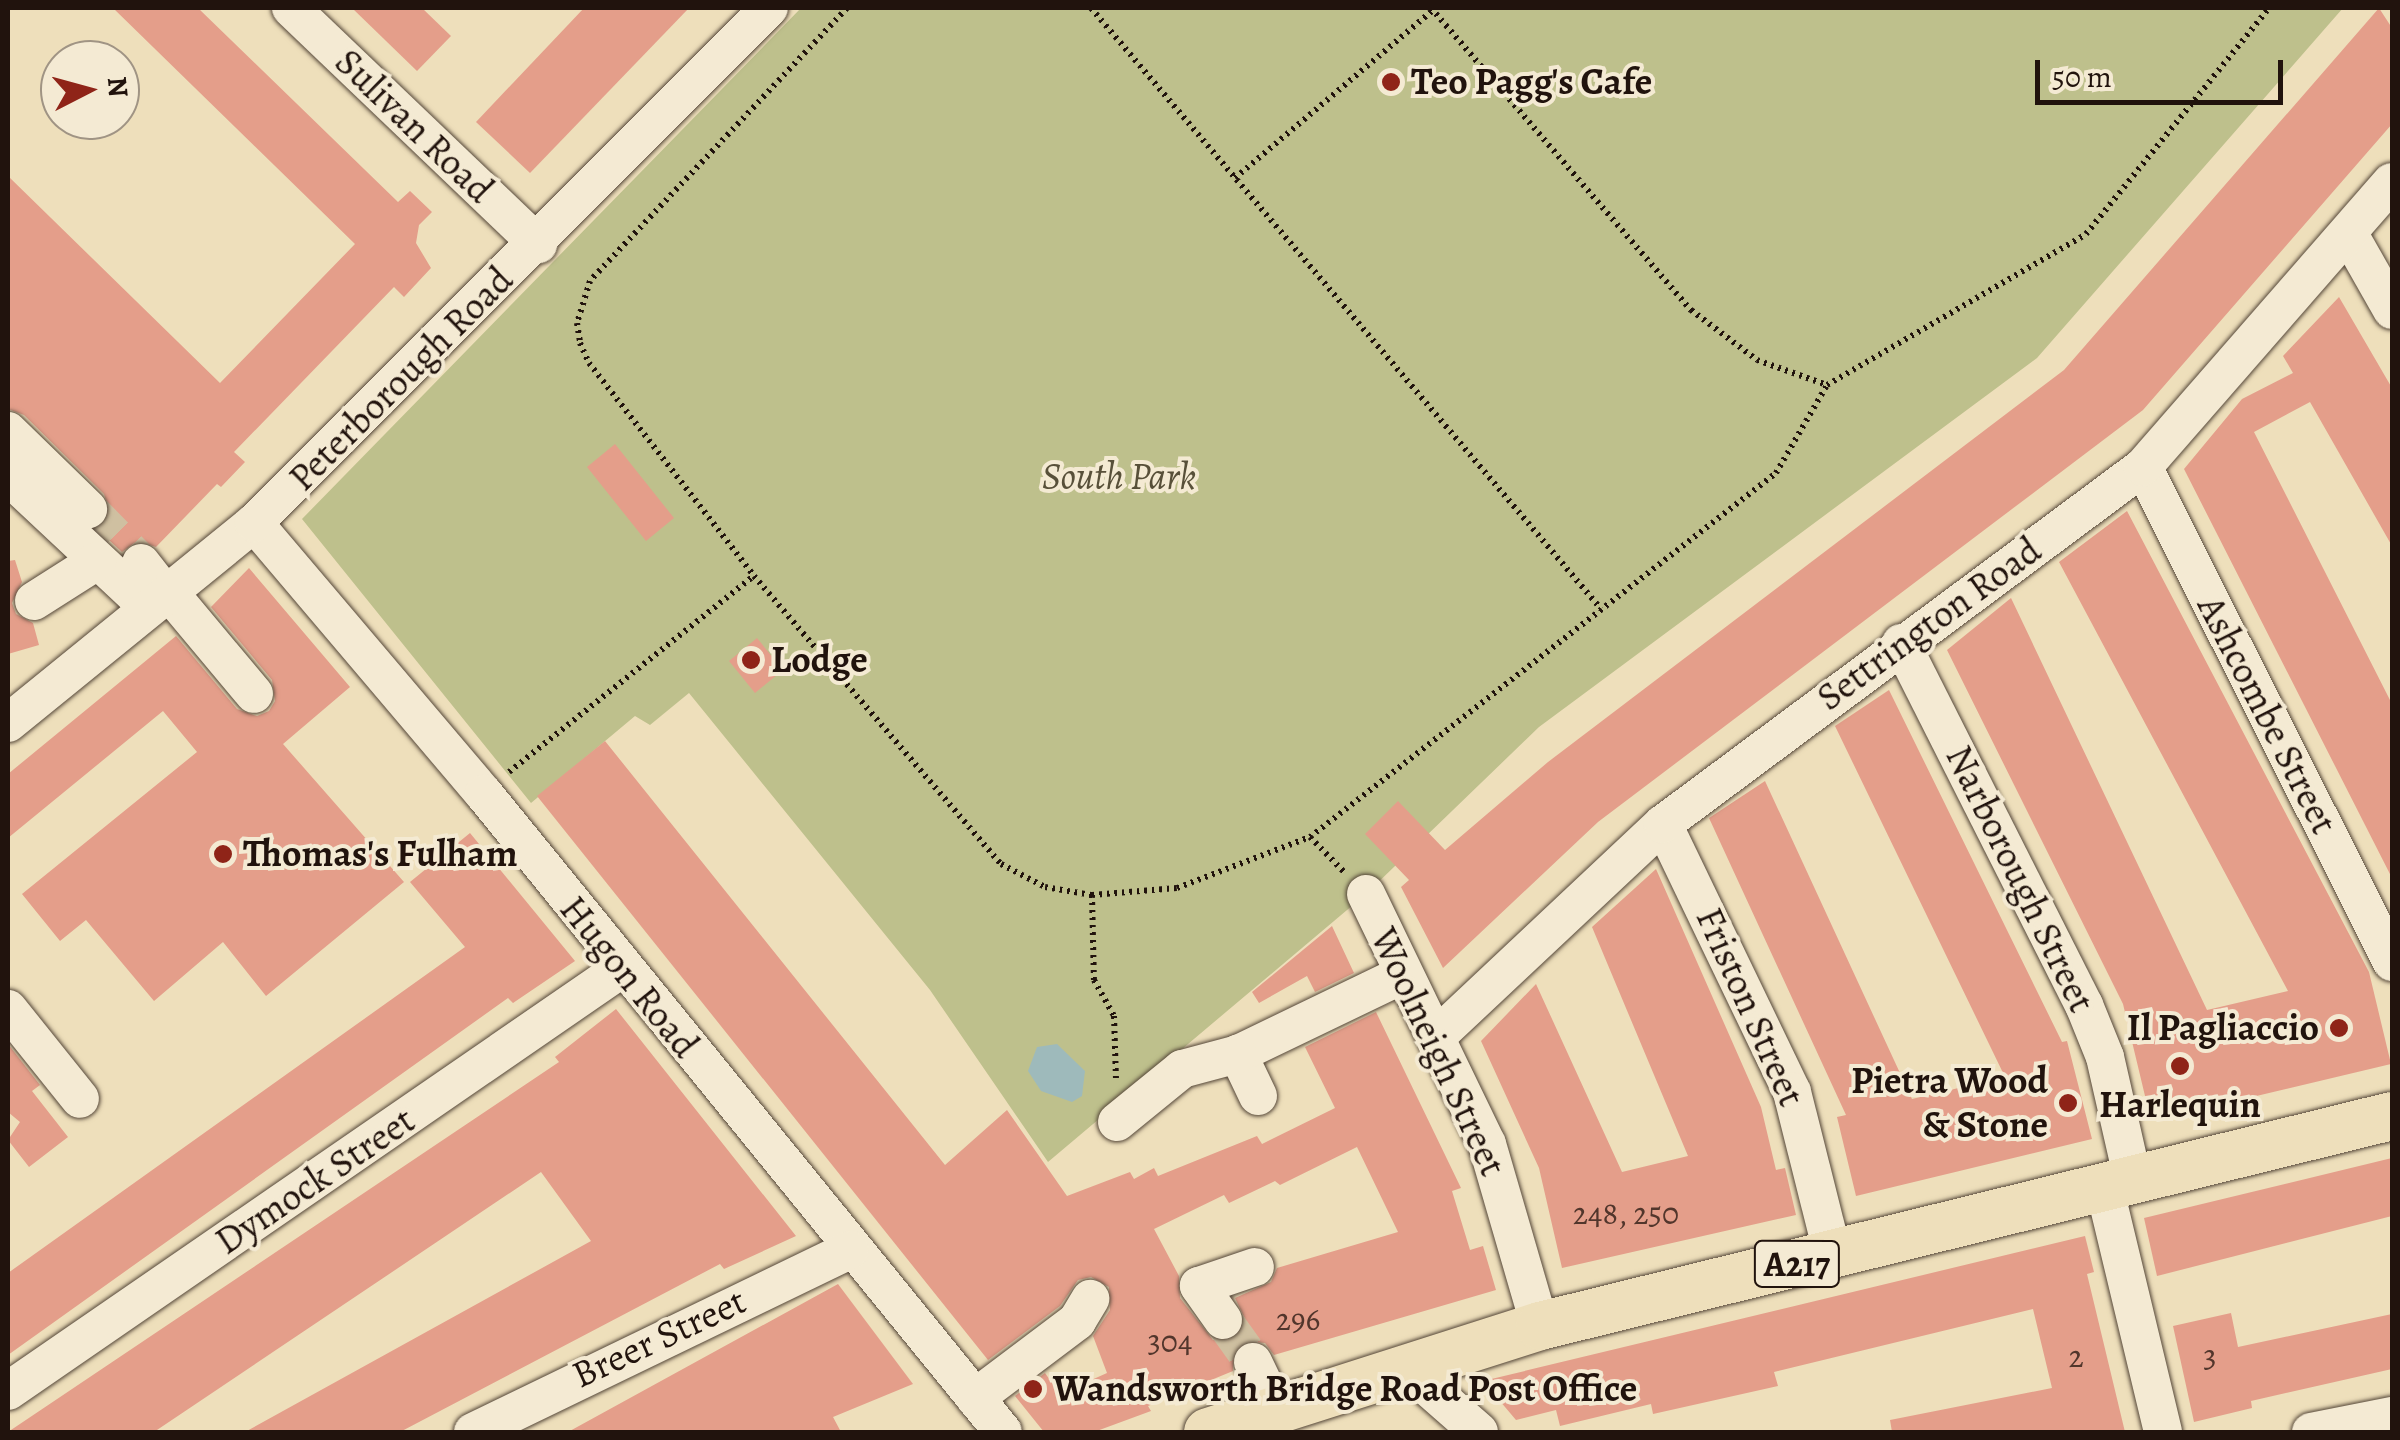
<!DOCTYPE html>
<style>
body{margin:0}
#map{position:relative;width:2400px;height:1440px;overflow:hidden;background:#eedfbb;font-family:Alegreya,serif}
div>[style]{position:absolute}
.green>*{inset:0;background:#bec08c}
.water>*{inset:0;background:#9ebabb}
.building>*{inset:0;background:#e49e8a}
.minor-tunnel>*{height:38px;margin-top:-19px;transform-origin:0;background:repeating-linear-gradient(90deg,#cfc0a1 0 38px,transparent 0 57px)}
.path>*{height:6px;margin-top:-3px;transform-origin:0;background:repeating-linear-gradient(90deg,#21130d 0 2.5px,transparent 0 7.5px)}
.roads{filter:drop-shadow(0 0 2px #544638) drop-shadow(0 0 2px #544638)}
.minor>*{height:38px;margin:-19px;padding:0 19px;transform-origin:19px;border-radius:19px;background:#f4ead3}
.major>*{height:48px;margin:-24px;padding:0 24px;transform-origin:24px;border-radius:24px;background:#eedfbb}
.dots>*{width:28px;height:28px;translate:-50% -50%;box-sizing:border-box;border:5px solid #f4ead3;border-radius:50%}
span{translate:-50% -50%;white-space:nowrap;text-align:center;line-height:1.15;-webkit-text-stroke:8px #f4ead3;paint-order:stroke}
.number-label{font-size:32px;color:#52362c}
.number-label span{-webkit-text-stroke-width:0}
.shield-label span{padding:2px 8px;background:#f4ead3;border:2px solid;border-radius:8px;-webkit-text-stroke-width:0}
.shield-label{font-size:35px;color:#21130d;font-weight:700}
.poi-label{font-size:38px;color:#21130d;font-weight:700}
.left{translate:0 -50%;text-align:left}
.right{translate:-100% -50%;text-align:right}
.street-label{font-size:38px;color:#21130d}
.park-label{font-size:38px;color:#585039;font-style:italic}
.frame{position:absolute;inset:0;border:10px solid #21130d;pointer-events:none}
.north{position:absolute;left:40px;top:40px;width:100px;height:100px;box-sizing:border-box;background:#f4ead3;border:2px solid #a09484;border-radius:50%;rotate:84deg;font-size:28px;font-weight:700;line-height:40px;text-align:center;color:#21130d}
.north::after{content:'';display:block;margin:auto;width:35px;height:45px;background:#8f2418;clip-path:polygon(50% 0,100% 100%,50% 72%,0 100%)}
.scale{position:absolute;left:2035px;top:60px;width:248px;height:45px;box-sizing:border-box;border:5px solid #21130d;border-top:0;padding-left:12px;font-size:30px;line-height:35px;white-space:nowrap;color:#21130d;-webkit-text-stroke:8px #f4ead3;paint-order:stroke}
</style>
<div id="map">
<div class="green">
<i style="clip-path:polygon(801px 8px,2343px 8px,2037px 358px,1539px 727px,1366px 894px,1048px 1162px,930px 990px,689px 693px,650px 725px,635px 716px,531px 803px,302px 519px)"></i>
</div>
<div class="water">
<i style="clip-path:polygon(1057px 1044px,1085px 1071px,1082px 1096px,1072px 1102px,1041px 1091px,1028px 1071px,1037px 1047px)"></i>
</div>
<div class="building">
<i style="clip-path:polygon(113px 8px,198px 8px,398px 202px,410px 191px,432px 212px,419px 225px,416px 243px,431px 268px,404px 297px,394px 287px,234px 452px,245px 462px,221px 487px,217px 484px,156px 547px,137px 541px,122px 552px,97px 529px,110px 514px,104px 494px,24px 415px,8px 409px,8px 176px,220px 383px,355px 244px)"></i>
<i style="clip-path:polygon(352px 8px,422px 8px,451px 36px,417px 71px)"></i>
<i style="clip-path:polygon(584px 8px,689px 8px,530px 173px,476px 122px)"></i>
<i style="clip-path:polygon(2379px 8px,2392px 28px,2392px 124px,2143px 410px,1598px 822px,1443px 968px,1401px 887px,1409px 880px,1365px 834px,1398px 801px,1445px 850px,1548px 762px,2064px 370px)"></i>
<i style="clip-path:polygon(2339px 297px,2392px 388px,2392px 546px,2310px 402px,2254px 432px,2392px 704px,2392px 878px,2184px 469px,2242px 399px,2293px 373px,2283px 356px)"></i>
<i style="clip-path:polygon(615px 444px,674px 518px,646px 541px,587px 467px)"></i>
<i style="clip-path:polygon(2127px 511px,2369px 972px,2391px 1064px,2151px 1121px,2123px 1004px,1947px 650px,2011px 598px,2207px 1010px,2288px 991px,2059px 562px)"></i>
<i style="clip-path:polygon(15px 560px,22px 582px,12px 603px,16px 614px,33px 623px,39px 645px,8px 654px,8px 561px)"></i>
<i style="clip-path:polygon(249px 568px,350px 687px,283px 744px,404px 882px,266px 996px,223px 942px,154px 1001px,86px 920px,60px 941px,22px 894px,197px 752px,163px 711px,8px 838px,8px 774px,176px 636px,237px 709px,257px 716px,269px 711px,275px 701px,272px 680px,211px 607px)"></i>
<i style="clip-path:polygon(757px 638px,783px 670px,755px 693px,729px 661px)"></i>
<i style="clip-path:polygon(1889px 690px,2062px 1042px,2067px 1041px,2092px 1139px,1856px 1196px,1837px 1117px,1846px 1115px,1709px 818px,1765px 781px,1912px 1099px,2005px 1077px,1835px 726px)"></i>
<i style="clip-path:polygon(evenodd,605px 741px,945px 1165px,1007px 1110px,1067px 1196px,1130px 1172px,1134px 1179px,1154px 1168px,1158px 1176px,1257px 1136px,1262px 1144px,1335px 1108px,1305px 1047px,1376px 1012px,1461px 1188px,1452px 1191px,1470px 1250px,1483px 1246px,1496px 1290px,1274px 1355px,1265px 1343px,1244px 1341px,1234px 1350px,1233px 1371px,1148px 1406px,1151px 1411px,1094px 1432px,1044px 1432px,1015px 1396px,1045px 1373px,1060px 1394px,1107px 1373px,1093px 1336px,1110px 1310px,1109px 1287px,1091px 1277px,1078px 1280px,1060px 1306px,988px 1360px,537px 796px,605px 741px,1357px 1147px,1398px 1232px,1277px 1268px,1271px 1282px,1235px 1298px,1245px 1319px,1237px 1338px,1213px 1340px,1180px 1298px,1179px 1276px,1154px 1229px,1224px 1195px,1229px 1203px,1275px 1181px,1280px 1185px,1357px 1147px)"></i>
<i style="clip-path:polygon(470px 833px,575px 961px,513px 1003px,508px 998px,8px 1355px,8px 1273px,465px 947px,410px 882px)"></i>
<i style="clip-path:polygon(1656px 869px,1761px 1107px,1776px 1170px,1785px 1168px,1796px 1215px,1562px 1268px,1539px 1168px,1481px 1041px,1536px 984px,1622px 1172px,1688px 1156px,1592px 927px)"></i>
<i style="clip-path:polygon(1332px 926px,1354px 973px,1315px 992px,1307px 976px,1259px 1003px,1252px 992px)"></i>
<i style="clip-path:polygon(616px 1009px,796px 1236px,724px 1269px,720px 1264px,400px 1432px,245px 1432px,591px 1241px,541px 1172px,154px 1432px,8px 1432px,559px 1062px,555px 1057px)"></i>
<i style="clip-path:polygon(8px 1044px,40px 1085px,32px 1091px,68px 1137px,29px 1167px,8px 1140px,20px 1122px,8px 1112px)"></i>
<i style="clip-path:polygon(2392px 1158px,2392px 1216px,2157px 1276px,2144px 1218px)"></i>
<i style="clip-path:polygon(2085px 1236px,2094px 1272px,2087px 1274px,2125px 1432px,1892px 1432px,1890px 1420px,2052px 1388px,2033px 1309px,1774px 1372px,1778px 1386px,1653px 1414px,1651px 1404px,1560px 1426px,1556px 1410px,1516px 1420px,1483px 1381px)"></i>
<i style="clip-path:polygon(838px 1284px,913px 1384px,833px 1417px,841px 1432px,568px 1432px)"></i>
<i style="clip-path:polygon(2231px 1313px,2238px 1347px,2392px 1314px,2392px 1369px,2251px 1401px,2252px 1408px,2194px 1422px,2173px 1326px)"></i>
</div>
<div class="minor-tunnel">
<i style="left:88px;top:509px;width:76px;rotate:45.5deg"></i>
<i style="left:1223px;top:1320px;width:52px;rotate:54.5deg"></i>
</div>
<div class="path">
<i style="left:847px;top:8px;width:375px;rotate:133.3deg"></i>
<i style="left:590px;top:281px;width:44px;rotate:107.2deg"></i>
<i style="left:577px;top:323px;width:20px;rotate:81deg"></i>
<i style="left:580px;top:343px;width:22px;rotate:66deg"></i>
<i style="left:589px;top:363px;width:269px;rotate:52.2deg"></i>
<i style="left:754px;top:576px;width:379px;rotate:49.4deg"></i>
<i style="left:1001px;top:864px;width:50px;rotate:27.6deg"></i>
<i style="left:1045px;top:887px;width:48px;rotate:9.7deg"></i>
<i style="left:1092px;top:895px;width:85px;rotate:-4.7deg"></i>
<i style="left:1177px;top:888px;width:142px;rotate:-21deg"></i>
<i style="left:1310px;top:837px;width:591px;rotate:-37.99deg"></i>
<i style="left:1776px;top:473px;width:102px;rotate:-59.9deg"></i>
<i style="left:1827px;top:385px;width:300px;rotate:-30.2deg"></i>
<i style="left:2086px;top:234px;width:291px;rotate:-51deg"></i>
<i style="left:1091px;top:8px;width:788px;rotate:49.68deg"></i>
<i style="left:1431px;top:8px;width:399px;rotate:49.3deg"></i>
<i style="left:1691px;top:310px;width:83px;rotate:37.1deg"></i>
<i style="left:1757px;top:360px;width:74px;rotate:19.7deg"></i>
<i style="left:1235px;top:178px;width:258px;rotate:-40.3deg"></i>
<i style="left:509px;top:772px;width:314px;rotate:-38.7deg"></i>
<i style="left:1310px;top:837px;width:49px;rotate:45.8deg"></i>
<i style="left:1092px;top:895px;width:85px;rotate:88.7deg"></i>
<i style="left:1094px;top:980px;width:41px;rotate:60.9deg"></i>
<i style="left:1114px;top:1016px;width:62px;rotate:88.2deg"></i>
</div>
<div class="roads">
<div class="minor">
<i style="left:291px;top:8px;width:342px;rotate:43.7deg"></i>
<i style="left:2350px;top:236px;width:85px;rotate:60.4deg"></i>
<i style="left:8px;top:431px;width:112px;rotate:44.3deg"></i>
<i style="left:2143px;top:467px;width:554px;rotate:63.3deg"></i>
<i style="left:8px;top:476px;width:192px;rotate:43.1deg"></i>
<i style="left:254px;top:523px;width:355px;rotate:49.7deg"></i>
<i style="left:484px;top:794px;width:822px;rotate:50.87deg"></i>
<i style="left:141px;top:563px;width:39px;rotate:52deg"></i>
<i style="left:168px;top:591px;width:134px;rotate:50.1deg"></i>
<i style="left:34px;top:601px;width:75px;rotate:-32.4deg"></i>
<i style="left:1901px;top:643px;width:406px;rotate:63.2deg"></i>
<i style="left:2084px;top:1005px;width:56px;rotate:68deg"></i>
<i style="left:2105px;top:1057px;width:126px;rotate:77.2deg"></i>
<i style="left:8px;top:723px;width:317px;rotate:-39.1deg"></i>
<i style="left:254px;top:523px;width:728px;rotate:-45deg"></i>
<i style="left:1663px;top:824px;width:297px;rotate:64.3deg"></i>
<i style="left:1792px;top:1092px;width:168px;rotate:75.9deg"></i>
<i style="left:1366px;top:894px;width:278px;rotate:64.2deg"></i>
<i style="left:1487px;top:1144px;width:190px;rotate:73.8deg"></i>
<i style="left:8px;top:1009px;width:115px;rotate:51.3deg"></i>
<i style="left:1436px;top:1037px;width:311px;rotate:-43.2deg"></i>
<i style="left:1663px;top:824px;width:598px;rotate:-36.64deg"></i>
<i style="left:2143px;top:467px;width:378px;rotate:-48.9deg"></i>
<i style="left:1258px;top:1096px;width:47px;rotate:-115.5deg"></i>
<i style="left:1238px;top:1054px;width:184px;rotate:-25.7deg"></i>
<i style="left:1117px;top:1122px;width:84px;rotate:-39.2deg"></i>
<i style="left:1182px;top:1069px;width:58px;rotate:-15deg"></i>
<i style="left:2104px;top:1186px;width:253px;rotate:76.5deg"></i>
<i style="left:1223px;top:1320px;width:42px;rotate:-125.2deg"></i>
<i style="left:1199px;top:1286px;width:59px;rotate:-18.7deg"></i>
<i style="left:1253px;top:1362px;width:53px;rotate:64.4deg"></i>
<i style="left:1406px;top:1368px;width:97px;rotate:41.2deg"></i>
<i style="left:8px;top:1391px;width:744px;rotate:-34.54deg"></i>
<i style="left:975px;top:1398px;width:128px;rotate:-37deg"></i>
<i style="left:1077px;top:1321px;width:26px;rotate:-59deg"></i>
<i style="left:473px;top:1432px;width:418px;rotate:-25.8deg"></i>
<i style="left:2311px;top:1432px;width:83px;rotate:-11.2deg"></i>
</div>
<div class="major">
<i style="left:1208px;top:1432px;width:349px;rotate:-17.7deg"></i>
<i style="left:1540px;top:1326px;width:877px;rotate:-13.85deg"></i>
</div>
</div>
<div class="dots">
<i style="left:1391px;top:82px;background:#8f2418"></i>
<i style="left:751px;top:660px;background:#8f2418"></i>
<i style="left:223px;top:854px;background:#8f2418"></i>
<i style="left:2339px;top:1028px;background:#8f2418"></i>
<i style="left:2180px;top:1066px;background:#8f2418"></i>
<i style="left:2068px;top:1103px;background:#8f2418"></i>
<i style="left:1033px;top:1389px;background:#8f2418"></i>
</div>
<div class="number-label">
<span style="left:1626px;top:1213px">248, 250</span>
<span style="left:1298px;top:1319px">296</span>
<span style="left:1170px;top:1341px">304</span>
<span style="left:2076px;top:1356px">2</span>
<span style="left:2210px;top:1356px">3</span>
</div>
<div class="shield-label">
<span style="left:1797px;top:1264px">A217</span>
</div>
<div class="poi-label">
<span class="left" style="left:1411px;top:82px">Teo Pagg's Cafe</span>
<span class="left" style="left:771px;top:660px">Lodge</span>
<span class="left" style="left:243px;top:854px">Thomas's Fulham</span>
<span class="right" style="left:2319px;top:1028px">Il Pagliaccio</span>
<span class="right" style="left:2048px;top:1103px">Pietra Wood<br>&amp; Stone</span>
<span style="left:2180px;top:1105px">Harlequin</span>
<span class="left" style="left:1053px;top:1389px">Wandsworth Bridge Road Post Office</span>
</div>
<div class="street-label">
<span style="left:414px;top:126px;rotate:44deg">Sulivan Road</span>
<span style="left:401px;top:379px;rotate:-45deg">Peterborough Road</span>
<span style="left:1929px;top:624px;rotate:-36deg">Settrington Road</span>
<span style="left:2267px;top:715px;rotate:63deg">Ashcombe Street</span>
<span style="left:2020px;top:879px;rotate:64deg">Narborough Street</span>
<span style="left:629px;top:977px;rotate:51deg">Hugon Road</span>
<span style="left:1750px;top:1007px;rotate:66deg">Friston Street</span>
<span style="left:1438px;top:1052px;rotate:65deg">Woolneigh Street</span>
<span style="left:315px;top:1181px;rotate:-34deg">Dymock Street</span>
<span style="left:659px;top:1338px;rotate:-25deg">Breer Street</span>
</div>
<div class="park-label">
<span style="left:1119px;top:477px">South Park</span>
</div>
<div class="frame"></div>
<div class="north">N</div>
<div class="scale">50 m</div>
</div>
